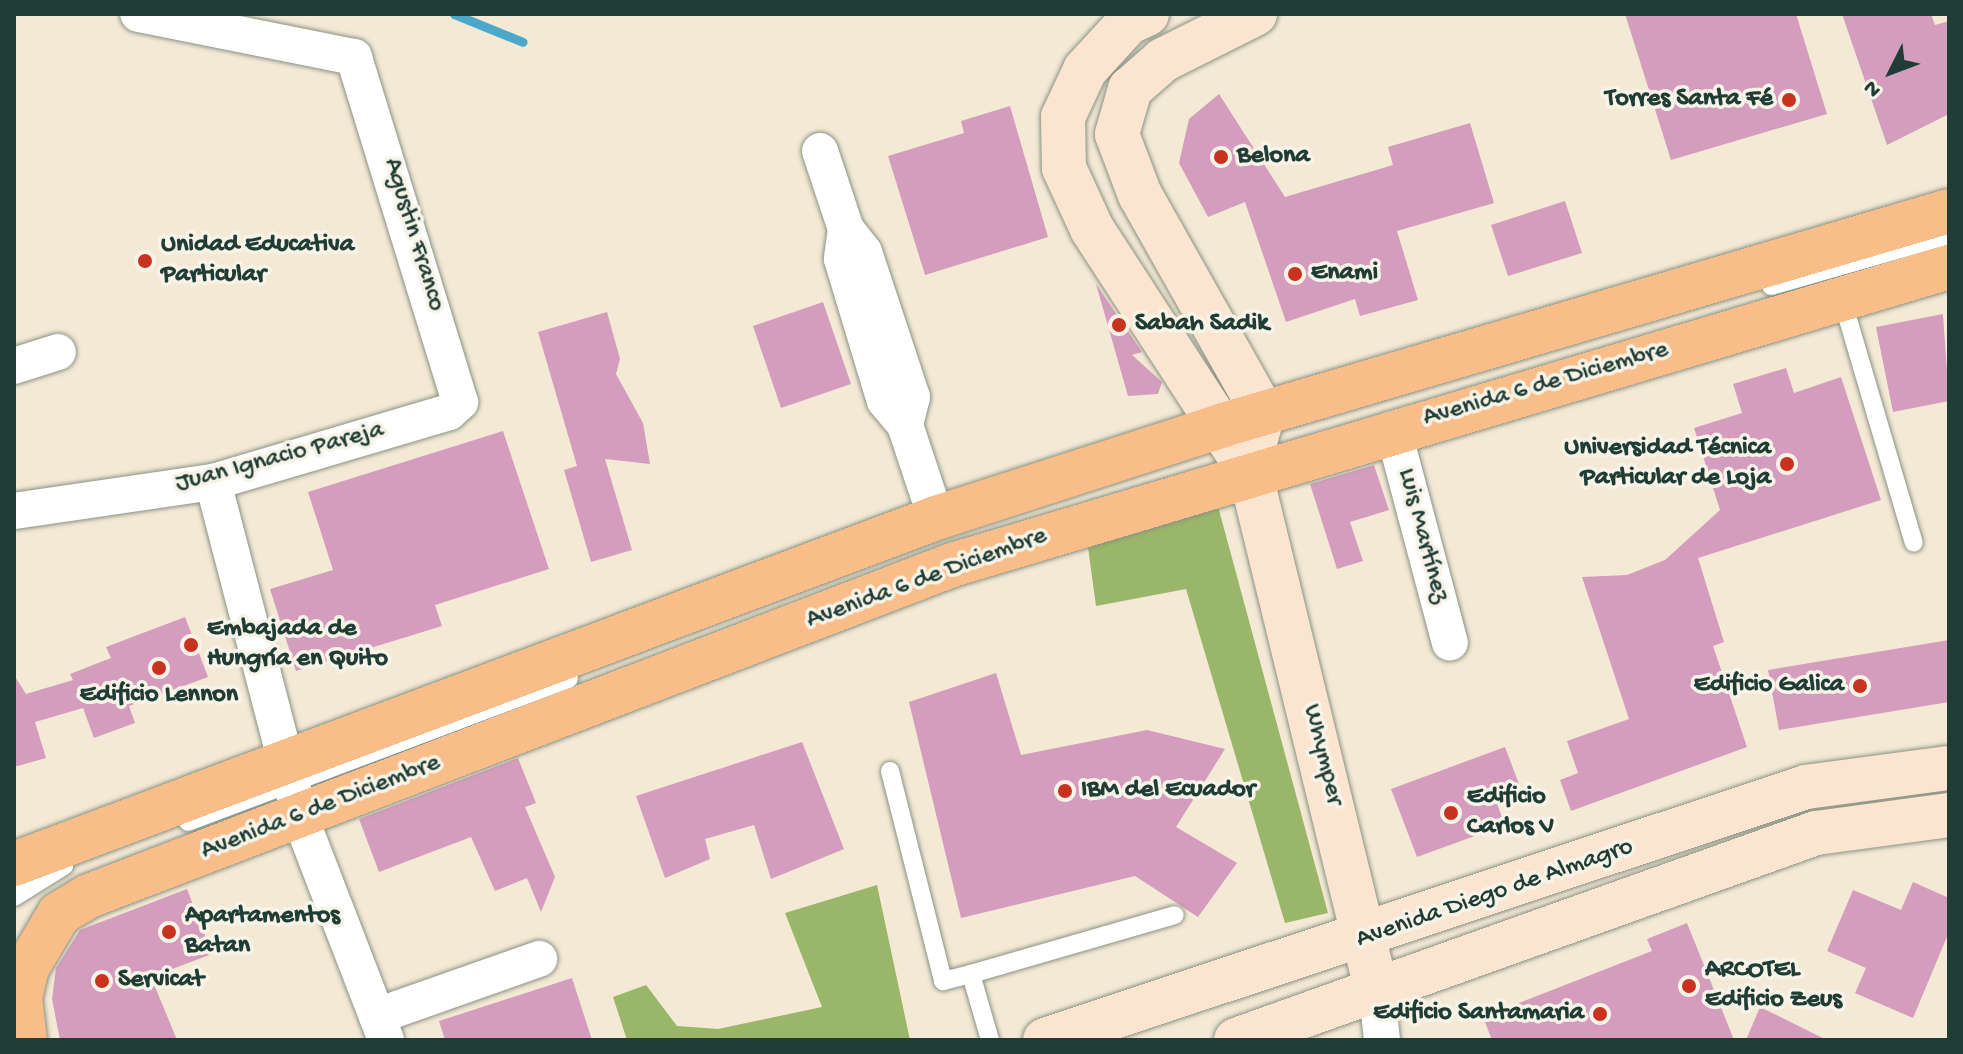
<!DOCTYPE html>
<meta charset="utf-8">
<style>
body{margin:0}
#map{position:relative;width:1963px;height:1054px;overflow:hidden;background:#f4e9d5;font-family:"Gochi Hand",sans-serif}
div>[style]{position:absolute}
.forest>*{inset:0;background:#9ab668}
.stream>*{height:9px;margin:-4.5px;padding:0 4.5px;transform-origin:4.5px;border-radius:4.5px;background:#4ca8ca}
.building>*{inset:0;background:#d49dbe}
.roads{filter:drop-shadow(0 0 2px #8a9384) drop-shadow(0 0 2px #8a9384)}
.lane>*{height:18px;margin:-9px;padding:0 9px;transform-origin:9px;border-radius:9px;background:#fff}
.street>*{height:36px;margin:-18px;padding:0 18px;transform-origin:18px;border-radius:18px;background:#fff}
.secondary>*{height:44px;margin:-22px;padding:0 22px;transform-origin:22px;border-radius:22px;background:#fce5d0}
.primary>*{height:44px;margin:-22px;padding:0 22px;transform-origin:22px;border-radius:22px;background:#f8bd89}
.dots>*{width:22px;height:22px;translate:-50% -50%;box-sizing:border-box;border:4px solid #f7f3e8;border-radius:50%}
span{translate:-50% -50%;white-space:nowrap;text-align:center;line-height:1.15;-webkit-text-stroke:7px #f7f3e8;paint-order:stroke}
.poi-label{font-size:26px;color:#1f3d34;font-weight:700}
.right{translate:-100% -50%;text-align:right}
.left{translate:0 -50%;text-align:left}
.street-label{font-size:26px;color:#1f3d34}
.frame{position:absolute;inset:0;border:16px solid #1f3d34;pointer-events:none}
.north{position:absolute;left:1851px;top:32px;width:80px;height:80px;-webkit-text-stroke:6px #f7f3e8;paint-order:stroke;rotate:228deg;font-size:22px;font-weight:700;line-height:32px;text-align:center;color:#1f3d34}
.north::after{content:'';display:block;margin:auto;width:28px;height:36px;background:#1f3d34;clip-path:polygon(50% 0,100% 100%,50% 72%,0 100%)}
</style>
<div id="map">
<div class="forest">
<i style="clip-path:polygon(1205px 496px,1219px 510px,1328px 913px,1285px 923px,1186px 589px,1096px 606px,1087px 540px)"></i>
<i style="clip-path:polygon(877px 885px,910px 1040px,627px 1040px,613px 997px,646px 985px,677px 1026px,718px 1029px,822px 1007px,785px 913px)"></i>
</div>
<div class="stream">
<i style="left:454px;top:14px;width:74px;rotate:22.1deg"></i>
</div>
<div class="building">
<i style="clip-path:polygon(1625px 14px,1796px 14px,1827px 114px,1671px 160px)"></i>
<i style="clip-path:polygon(1842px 14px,1931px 14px,1935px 25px,1949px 21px,1949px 114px,1887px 145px)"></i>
<i style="clip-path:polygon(1219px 94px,1285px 197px,1393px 165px,1388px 147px,1470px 123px,1494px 203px,1397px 231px,1418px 300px,1360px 316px,1355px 299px,1286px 322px,1245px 202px,1208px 217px,1179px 163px,1189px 119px)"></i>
<i style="clip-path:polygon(1010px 106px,1048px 237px,925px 275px,888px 156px,964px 133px,961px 121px)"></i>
<i style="clip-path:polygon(1565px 201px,1582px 253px,1508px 276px,1491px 225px)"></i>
<i style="clip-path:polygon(1096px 284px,1142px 352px,1132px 355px,1162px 382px,1158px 394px,1128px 396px)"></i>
<i style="clip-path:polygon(823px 302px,851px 384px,781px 408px,753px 326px)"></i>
<i style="clip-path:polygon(607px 312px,620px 359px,616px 374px,643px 423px,650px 464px,605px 459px,632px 550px,591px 562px,564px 470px,577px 466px,538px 332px)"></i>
<i style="clip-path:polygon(1943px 314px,1949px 401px,1893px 412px,1876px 327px)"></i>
<i style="clip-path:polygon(1786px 368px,1794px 393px,1841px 377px,1881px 500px,1698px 558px,1724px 642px,1713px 646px,1747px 747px,1571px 811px,1560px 780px,1578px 773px,1567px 741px,1629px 719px,1582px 577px,1627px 575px,1665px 560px,1720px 510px,1694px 428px,1742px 413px,1733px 384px)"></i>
<i style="clip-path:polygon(503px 431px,549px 569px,435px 605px,442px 626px,296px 671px,270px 589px,333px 570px,308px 492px)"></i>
<i style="clip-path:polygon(1374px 465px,1389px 510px,1350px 522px,1363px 561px,1337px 569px,1310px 484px)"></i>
<i style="clip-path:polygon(185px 617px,208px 677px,129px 706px,135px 723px,94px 738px,83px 708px,35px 722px,46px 758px,14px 767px,14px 675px,26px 694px,73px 680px,70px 674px,111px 658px,106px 647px)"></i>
<i style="clip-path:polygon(1949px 640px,1949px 702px,1779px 730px,1768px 670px)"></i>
<i style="clip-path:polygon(996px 673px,1021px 755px,1147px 730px,1225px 749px,1176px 827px,1237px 863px,1198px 917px,1135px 876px,961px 918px,909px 702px)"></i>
<i style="clip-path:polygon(802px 742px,844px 849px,771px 879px,754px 825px,705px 839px,710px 859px,665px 878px,636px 796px)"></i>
<i style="clip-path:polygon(1505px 747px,1522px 792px,1496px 801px,1505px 825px,1417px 857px,1391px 789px)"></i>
<i style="clip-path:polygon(518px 758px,536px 803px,525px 807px,555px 877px,541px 912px,527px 878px,495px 891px,471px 837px,379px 872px,359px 819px)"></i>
<i style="clip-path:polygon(1913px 882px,1949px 898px,1949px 932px,1913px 1018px,1855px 993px,1866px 968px,1827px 951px,1853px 890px,1901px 910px)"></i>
<i style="clip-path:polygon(187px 889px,212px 954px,151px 977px,177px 1040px,60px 1040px,52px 999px,56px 968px,80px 930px)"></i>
<i style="clip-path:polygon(1687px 923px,1734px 1040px,1492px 1040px,1483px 1017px,1652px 951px,1647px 939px)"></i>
<i style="clip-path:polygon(572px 978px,592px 1040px,445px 1040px,439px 1021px)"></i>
<i style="clip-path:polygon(1760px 1007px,1827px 1040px,1746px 1040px)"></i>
</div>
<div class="roads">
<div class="lane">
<i style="left:1771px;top:286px;width:185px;rotate:-16deg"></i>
<i style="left:1842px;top:299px;width:254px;rotate:73.6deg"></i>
<i style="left:890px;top:771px;width:217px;rotate:75.8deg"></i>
<i style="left:943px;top:981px;width:29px;rotate:-14deg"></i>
<i style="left:188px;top:822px;width:407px;rotate:-20.6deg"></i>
<i style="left:14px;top:897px;width:59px;rotate:-31.8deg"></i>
<i style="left:990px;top:1040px;width:69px;rotate:-106.1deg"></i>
<i style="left:971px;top:974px;width:212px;rotate:-16.1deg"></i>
</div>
<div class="street">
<i style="left:820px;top:151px;width:82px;rotate:71.6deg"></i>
<i style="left:846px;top:229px;width:29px;rotate:52deg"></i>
<i style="left:864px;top:252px;width:153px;rotate:71.7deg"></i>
<i style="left:912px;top:397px;width:29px;rotate:104deg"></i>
<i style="left:846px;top:229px;width:30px;rotate:98deg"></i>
<i style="left:842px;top:259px;width:148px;rotate:73.2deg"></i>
<i style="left:885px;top:401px;width:31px;rotate:50deg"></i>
<i style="left:905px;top:425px;width:98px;rotate:71.6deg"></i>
<i style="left:14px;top:366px;width:46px;rotate:-17.7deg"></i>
<i style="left:1393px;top:429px;width:221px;rotate:75.1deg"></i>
<i style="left:213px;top:482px;width:346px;rotate:75.4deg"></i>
<i style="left:300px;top:817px;width:239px;rotate:68.9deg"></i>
<i style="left:14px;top:511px;width:201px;rotate:-8.3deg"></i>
<i style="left:213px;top:482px;width:246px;rotate:-16.5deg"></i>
<i style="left:449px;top:412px;width:15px;rotate:-42deg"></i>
<i style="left:460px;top:402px;width:361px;rotate:-107.1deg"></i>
<i style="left:354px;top:57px;width:220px;rotate:-168.7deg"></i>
<i style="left:1377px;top:992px;width:48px;rotate:84.1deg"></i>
<i style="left:377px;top:1016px;width:172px;rotate:-19.4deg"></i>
</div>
<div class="secondary">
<i style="left:1147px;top:14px;width:21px;rotate:155deg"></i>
<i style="left:1128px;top:23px;width:64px;rotate:132.5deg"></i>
<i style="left:1085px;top:70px;width:52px;rotate:115.1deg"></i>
<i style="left:1063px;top:117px;width:51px;rotate:88.9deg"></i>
<i style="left:1064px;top:168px;width:67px;rotate:65.3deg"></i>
<i style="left:1092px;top:229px;width:290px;rotate:57deg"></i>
<i style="left:1250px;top:472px;width:535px;rotate:76.28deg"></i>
<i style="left:1253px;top:450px;width:38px;rotate:-75deg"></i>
<i style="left:1263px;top:413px;width:250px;rotate:-119.4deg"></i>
<i style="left:1140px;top:195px;width:65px;rotate:-110.7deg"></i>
<i style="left:1117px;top:134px;width:47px;rotate:-73.9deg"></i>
<i style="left:1130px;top:89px;width:44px;rotate:-41.3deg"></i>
<i style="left:1163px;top:60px;width:103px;rotate:-26.6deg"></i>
<i style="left:1045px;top:1040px;width:802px;rotate:-18.39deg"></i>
<i style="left:1806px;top:787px;width:144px;rotate:-7.6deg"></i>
<i style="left:1236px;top:1040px;width:616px;rotate:-19.64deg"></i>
<i style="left:1816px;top:833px;width:134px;rotate:-7.7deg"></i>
</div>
<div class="primary">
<i style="left:14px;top:864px;width:985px;rotate:-20.57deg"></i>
<i style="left:936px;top:518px;width:299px;rotate:-17.9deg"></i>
<i style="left:1220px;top:426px;width:760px;rotate:-16.43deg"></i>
<i style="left:25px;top:1040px;width:42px;rotate:-96.8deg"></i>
<i style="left:20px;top:998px;width:31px;rotate:-77deg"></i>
<i style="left:27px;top:968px;width:63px;rotate:-59.3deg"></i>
<i style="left:59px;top:914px;width:35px;rotate:-31deg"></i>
<i style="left:89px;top:896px;width:924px;rotate:-20.98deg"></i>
<i style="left:952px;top:565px;width:1041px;rotate:-16.64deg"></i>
</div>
</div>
<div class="dots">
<i style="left:1789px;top:100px;background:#c8321e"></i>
<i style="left:1221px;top:157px;background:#c8321e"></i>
<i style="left:145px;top:261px;background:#c8321e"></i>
<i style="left:1295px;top:274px;background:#c8321e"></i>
<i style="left:1119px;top:325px;background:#c8321e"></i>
<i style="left:1787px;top:464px;background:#c8321e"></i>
<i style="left:191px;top:645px;background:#c8321e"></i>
<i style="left:159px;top:668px;background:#c8321e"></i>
<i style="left:1860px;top:686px;background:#c8321e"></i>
<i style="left:1065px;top:791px;background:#c8321e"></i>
<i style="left:1451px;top:813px;background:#c8321e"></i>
<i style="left:169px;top:932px;background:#c8321e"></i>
<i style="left:102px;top:981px;background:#c8321e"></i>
<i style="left:1689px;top:986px;background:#c8321e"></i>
<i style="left:1600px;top:1014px;background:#c8321e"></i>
</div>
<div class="poi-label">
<span class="right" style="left:1773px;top:100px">Torres Santa Fé</span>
<span class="left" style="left:1237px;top:157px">Belona</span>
<span class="left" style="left:161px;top:261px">Unidad Educativa<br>Particular</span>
<span class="left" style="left:1311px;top:274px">Enami</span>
<span class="left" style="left:1135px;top:325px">Sabah Sadik</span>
<span class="right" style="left:1771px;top:464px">Universidad Técnica<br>Particular de Loja</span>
<span class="left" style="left:207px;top:645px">Embajada de<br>Hungría en Quito</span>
<span class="right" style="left:1844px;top:686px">Edificio Galica</span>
<span style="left:159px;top:696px">Edificio Lennon</span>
<span class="left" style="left:1081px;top:791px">IBM del Ecuador</span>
<span class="left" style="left:1467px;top:813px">Edificio<br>Carlos V</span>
<span class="left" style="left:185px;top:932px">Apartamentos<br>Batan</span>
<span class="left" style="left:1705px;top:986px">ARCOTEL<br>Edificio Zeus</span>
<span class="left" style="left:118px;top:981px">Servicat</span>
<span class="right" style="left:1584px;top:1014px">Edificio Santamaria</span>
</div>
<div class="street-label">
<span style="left:413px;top:235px;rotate:73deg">Agustin Franco</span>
<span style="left:1546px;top:385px;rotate:-16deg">Avenida 6 de Diciembre</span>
<span style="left:280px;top:458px;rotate:-15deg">Juan Ignacio Pareja</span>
<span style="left:1422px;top:536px;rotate:75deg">Luis Martínez</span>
<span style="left:927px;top:579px;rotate:-20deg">Avenida 6 de Diciembre</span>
<span style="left:1322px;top:755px;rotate:76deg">Whymper</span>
<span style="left:321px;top:808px;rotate:-21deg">Avenida 6 de Diciembre</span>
<span style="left:1495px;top:894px;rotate:-19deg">Avenida Diego de Almagro</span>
</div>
<div class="frame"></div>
<div class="north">N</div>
</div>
